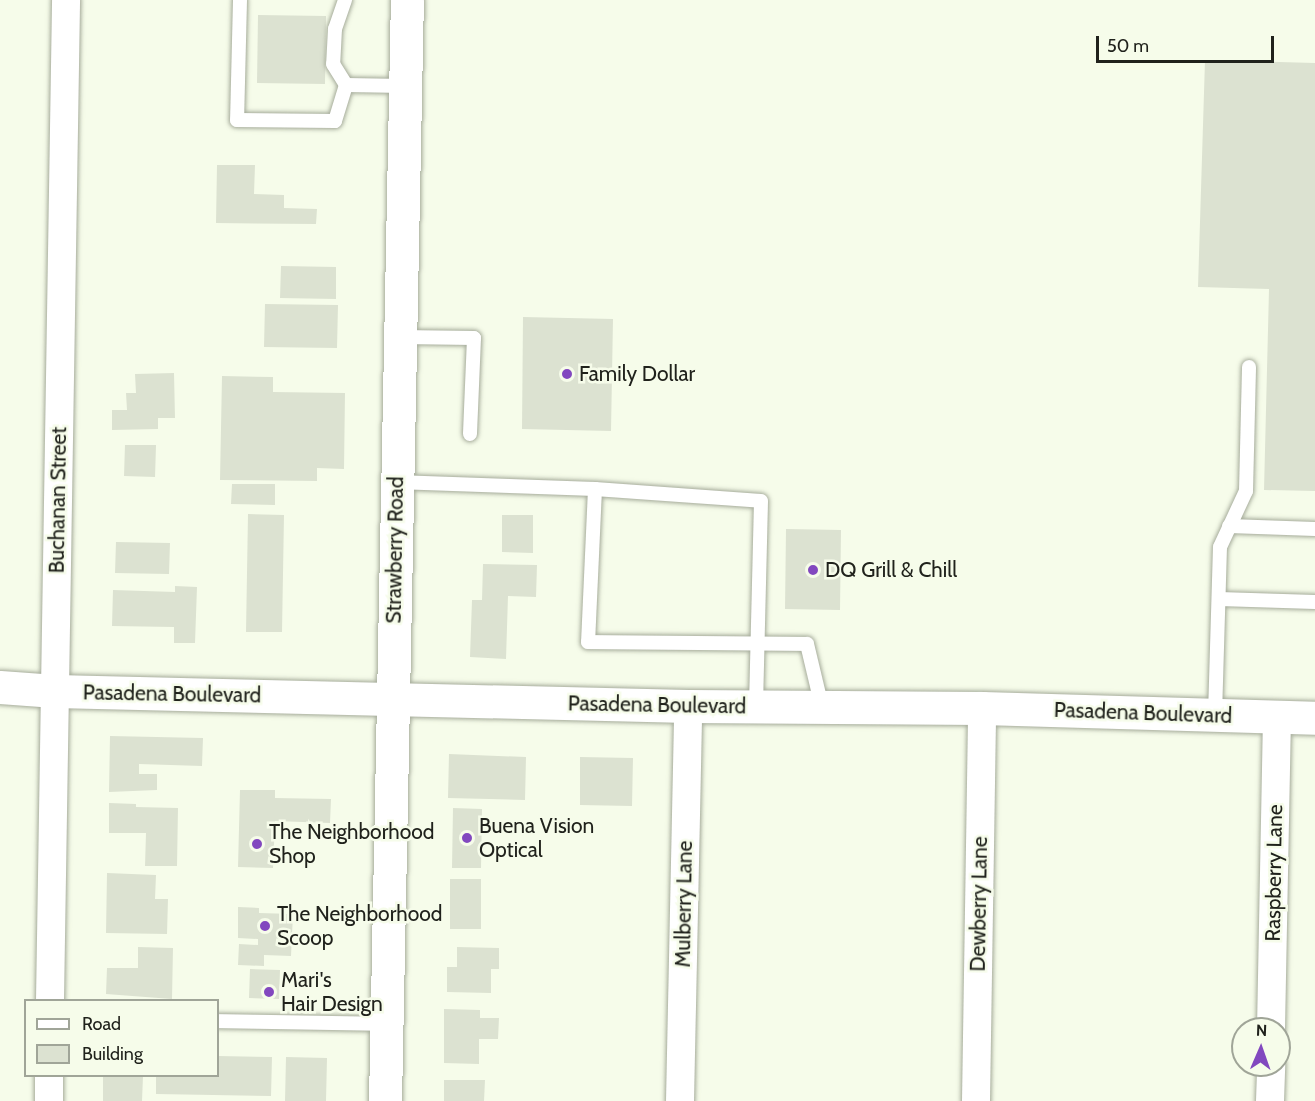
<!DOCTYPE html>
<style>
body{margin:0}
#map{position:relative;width:1315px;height:1101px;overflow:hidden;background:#f6fcea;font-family:Cabin,sans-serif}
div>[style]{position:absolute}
.building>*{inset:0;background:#dce2d1}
.roads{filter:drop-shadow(0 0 2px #a6ac9b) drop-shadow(0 0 2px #a6ac9b)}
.lane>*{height:14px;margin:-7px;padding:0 7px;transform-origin:7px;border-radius:7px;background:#fff}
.street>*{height:28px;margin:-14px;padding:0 14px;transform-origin:14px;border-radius:14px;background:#fff}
.secondary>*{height:33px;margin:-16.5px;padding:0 16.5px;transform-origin:16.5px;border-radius:16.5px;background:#fff}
.dots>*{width:16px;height:16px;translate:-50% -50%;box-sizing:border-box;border:3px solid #f6fcea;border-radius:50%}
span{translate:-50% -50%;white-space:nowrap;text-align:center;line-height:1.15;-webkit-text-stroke:5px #f6fcea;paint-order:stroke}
.poi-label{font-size:21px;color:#20221c}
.left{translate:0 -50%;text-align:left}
.street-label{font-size:21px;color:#20221c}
.legend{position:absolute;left:24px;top:999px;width:195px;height:78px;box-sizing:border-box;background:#f6fcea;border:2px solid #a0a598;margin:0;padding:8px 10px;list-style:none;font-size:18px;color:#20221c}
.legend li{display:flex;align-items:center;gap:12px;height:30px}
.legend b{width:30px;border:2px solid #a0a598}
.north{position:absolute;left:1231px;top:1017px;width:60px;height:60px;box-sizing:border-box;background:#f6fcea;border:2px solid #a0a598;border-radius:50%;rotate:2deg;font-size:16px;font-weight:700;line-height:24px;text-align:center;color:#20221c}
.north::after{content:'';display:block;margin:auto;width:21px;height:27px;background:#8248bf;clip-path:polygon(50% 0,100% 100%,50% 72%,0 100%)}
.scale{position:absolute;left:1096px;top:36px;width:178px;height:27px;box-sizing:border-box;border:3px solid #20221c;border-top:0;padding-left:8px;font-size:18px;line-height:21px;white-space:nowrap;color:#20221c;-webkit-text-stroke:4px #f6fcea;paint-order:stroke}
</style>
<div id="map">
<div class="building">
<i style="clip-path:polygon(258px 15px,326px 16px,325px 84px,257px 83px)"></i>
<i style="clip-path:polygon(1205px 60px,1315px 63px,1315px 491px,1264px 490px,1269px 289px,1198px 287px)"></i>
<i style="clip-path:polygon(217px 165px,255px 165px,254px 194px,284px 195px,284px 208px,317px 209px,316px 224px,216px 223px)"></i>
<i style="clip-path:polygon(281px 266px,336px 267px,336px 299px,280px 298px)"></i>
<i style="clip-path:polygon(265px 304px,338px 305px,337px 348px,264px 347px)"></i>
<i style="clip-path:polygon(523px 317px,613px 319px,611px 431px,522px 429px)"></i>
<i style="clip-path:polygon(174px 373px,175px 418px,158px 418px,158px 429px,112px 430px,112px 410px,127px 410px,126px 393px,136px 393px,135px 374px)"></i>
<i style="clip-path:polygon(222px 376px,273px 377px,273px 392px,345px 393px,344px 469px,317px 468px,317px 481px,220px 480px)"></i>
<i style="clip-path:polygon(125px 445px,156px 445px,155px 477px,124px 476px)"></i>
<i style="clip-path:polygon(232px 484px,275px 484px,275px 505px,231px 504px)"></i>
<i style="clip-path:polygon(248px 514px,284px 515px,282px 632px,246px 632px)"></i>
<i style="clip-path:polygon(502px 515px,533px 515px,533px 553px,502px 552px)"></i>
<i style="clip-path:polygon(786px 529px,841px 530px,840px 610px,785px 609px)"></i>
<i style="clip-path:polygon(116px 542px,170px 543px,169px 574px,115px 573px)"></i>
<i style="clip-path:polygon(483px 564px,537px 565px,536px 597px,508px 596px,506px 659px,470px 657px,472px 600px,482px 600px)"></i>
<i style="clip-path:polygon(175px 586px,197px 587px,195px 643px,174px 643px,174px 627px,112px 626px,113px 590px,175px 592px)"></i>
<i style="clip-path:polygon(110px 736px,203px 738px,202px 766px,139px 764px,139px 774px,157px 774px,157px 790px,109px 792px)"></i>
<i style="clip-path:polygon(449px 754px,526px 757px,525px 800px,448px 798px)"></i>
<i style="clip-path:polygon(580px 757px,633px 758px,632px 806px,580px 805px)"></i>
<i style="clip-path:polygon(240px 790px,275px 790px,275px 798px,331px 799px,330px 823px,275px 821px,273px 868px,238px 867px)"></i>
<i style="clip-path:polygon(109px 803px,136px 804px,136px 807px,178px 808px,177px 866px,145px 866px,146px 833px,109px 833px)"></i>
<i style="clip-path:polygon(453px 808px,482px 809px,481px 868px,452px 868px)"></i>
<i style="clip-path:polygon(107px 873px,156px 875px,155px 899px,168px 899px,167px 934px,106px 933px)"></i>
<i style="clip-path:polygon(450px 879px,481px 879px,481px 929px,450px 929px)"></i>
<i style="clip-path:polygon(238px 907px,259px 908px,259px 913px,293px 914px,291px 956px,264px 955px,264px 966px,238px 965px,239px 944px,258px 945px,258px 939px,238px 938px)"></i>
<i style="clip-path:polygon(138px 947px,173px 948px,172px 999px,106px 994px,107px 968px,138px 968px)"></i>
<i style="clip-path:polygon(457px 947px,499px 948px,499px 969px,491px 969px,491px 993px,447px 992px,447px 967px,457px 967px)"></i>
<i style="clip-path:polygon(250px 969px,280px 970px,279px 999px,249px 998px)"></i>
<i style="clip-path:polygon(444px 1009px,480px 1010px,480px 1018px,499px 1018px,498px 1039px,479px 1039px,479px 1064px,444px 1063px)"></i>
<i style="clip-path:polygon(218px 1056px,272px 1057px,271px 1096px,156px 1094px,156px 1076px,218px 1076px)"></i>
<i style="clip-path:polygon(286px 1057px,327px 1058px,326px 1101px,285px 1101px)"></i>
<i style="clip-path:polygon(103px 1076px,143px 1076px,142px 1101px,103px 1101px)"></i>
<i style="clip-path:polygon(444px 1080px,485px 1080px,484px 1101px,444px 1101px)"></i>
</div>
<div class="roads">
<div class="lane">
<i style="left:240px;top:0;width:120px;rotate:91.4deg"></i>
<i style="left:237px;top:120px;width:98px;rotate:0.6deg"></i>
<i style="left:335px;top:121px;width:38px;rotate:-73deg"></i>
<i style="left:346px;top:85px;width:59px;rotate:1deg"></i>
<i style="left:345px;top:0;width:31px;rotate:109deg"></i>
<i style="left:335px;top:29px;width:35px;rotate:93deg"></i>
<i style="left:333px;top:64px;width:25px;rotate:58deg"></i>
<i style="left:400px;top:337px;width:74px;rotate:0.8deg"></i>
<i style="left:474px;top:338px;width:96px;rotate:92.4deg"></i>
<i style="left:396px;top:482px;width:199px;rotate:2deg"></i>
<i style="left:595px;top:489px;width:166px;rotate:4.1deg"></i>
<i style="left:761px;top:501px;width:206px;rotate:91.4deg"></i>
<i style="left:595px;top:489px;width:153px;rotate:92.6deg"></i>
<i style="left:588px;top:642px;width:219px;rotate:0.5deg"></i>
<i style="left:807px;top:644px;width:65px;rotate:76.6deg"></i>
<i style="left:1229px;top:526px;width:86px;rotate:2deg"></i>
<i style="left:1219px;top:599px;width:96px;rotate:1.8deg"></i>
<i style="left:1215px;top:715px;width:168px;rotate:-88.3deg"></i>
<i style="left:1220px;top:547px;width:62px;rotate:-65.1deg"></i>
<i style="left:1246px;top:491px;width:124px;rotate:-88.6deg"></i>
<i style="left:218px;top:1021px;width:168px;rotate:1deg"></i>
</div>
<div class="street">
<i style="left:50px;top:1000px;width:1000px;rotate:-89.08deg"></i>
<i style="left:1271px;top:1029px;width:312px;rotate:-88.9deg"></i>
<i style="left:49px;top:1101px;width:25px;rotate:-90deg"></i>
<i style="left:680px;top:1101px;width:395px;rotate:-88.8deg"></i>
<i style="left:976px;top:1101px;width:393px;rotate:-89.1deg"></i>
<i style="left:1270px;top:1101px;width:36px;rotate:-88deg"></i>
</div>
<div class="secondary">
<i style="left:0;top:687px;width:55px;rotate:4.2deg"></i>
<i style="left:55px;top:691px;width:633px;rotate:1.36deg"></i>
<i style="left:688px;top:706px;width:294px;rotate:0.4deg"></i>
<i style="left:982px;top:708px;width:333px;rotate:1.7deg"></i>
<i style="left:385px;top:1101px;width:1101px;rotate:-88.86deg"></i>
</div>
</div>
<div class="dots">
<i style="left:567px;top:374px;background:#8248bf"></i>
<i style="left:813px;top:570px;background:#8248bf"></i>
<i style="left:467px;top:838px;background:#8248bf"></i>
<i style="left:257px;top:844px;background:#8248bf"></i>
<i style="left:265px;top:926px;background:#8248bf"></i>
<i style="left:269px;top:992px;background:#8248bf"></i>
</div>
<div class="poi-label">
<span class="left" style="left:579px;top:374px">Family Dollar</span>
<span class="left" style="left:825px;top:570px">DQ Grill &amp; Chill</span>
<span class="left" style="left:479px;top:838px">Buena Vision<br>Optical</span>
<span class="left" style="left:269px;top:844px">The Neighborhood<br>Shop</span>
<span class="left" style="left:277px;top:926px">The Neighborhood<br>Scoop</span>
<span class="left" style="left:281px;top:992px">Mari's<br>Hair Design</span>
</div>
<div class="street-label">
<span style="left:58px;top:500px;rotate:-89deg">Buchanan Street</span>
<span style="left:395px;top:550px;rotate:-89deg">Strawberry Road</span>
<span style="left:172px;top:694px;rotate:1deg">Pasadena Boulevard</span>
<span style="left:657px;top:705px;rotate:1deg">Pasadena Boulevard</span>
<span style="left:1143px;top:713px;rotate:2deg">Pasadena Boulevard</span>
<span style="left:1274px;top:873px;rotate:-89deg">Raspberry Lane</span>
<span style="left:684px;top:904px;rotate:-89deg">Mulberry Lane</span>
<span style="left:979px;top:904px;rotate:-89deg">Dewberry Lane</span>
</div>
<ul class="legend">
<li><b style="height:8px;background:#fff"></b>Road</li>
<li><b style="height:16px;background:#dce2d1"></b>Building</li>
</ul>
<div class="north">N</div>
<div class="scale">50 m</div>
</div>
